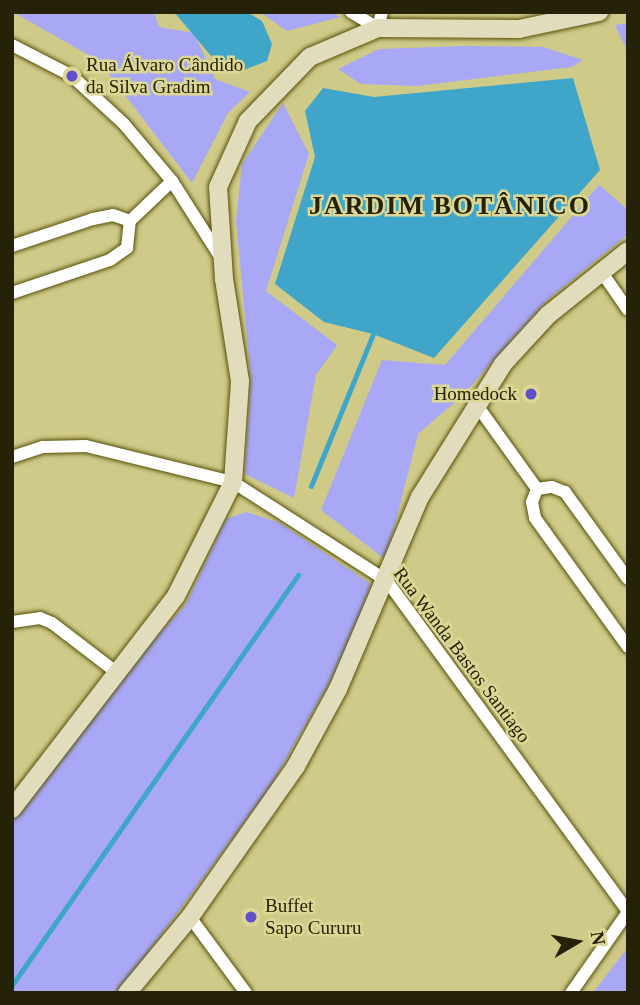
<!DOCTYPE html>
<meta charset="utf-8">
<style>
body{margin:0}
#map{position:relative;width:640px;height:1005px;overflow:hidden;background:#cfca88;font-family:"Times New Roman",serif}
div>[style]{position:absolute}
.green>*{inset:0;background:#a9a8f6}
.water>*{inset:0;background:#3fa6c9}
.stream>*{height:5px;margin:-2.5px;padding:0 2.5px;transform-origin:2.5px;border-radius:2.5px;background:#3fa6c9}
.roads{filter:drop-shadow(0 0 2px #575008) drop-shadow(0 0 2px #575008)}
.street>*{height:12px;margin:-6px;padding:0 6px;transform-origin:6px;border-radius:6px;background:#fff}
.secondary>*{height:18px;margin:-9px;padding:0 9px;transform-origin:9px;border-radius:9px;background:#e0dcbc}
.dots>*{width:19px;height:19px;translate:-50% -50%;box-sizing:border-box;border:4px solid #dcd794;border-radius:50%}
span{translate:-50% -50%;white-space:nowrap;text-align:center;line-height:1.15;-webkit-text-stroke:5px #dcd794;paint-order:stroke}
.poi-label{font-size:19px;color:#252207}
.left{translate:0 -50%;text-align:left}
.right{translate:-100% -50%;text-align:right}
.street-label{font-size:19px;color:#252207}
.district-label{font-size:26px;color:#252207;font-weight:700;letter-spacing:2px}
.frame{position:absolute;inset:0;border:14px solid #252207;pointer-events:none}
.north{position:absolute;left:542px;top:907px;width:70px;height:70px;-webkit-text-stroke:5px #dcd794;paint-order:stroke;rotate:80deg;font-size:19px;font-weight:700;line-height:28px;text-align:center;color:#252207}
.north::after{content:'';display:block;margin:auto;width:24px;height:32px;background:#252207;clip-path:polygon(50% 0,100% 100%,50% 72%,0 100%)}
</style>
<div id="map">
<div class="green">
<i style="clip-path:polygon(13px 12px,154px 12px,159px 27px,194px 33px,215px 79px,250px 92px,228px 113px,192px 183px,99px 61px)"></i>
<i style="clip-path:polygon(260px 12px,332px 12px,340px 17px,287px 31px)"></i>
<i style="clip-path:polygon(628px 23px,628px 53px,615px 25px)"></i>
<i style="clip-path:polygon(464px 46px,543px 47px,583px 60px,572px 67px,417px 86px,361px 84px,338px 69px,379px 49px)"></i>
<i style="clip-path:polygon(283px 103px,309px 154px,266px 291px,337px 345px,316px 375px,294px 498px,245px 474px,251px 379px,236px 221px,242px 164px)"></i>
<i style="clip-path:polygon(599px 185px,628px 210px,628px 234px,546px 301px,462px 396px,418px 434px,386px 560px,321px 510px,382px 360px,445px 365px)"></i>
<i style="clip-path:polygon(246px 512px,280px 523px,371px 584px,349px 648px,269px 789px,118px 993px,12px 993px,12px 820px,121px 677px,186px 604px,226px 519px)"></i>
<i style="clip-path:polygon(628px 947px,628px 993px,593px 993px)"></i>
</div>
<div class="water">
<i style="clip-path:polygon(174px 12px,247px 12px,262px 21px,272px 44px,267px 61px,244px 70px,212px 57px)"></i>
<i style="clip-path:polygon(573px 78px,600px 170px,434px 358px,373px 334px,324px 322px,275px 284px,315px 157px,305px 111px,323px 88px,374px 97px)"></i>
</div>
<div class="stream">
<i style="left:311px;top:486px;width:164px;rotate:-67.8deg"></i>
<i style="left:12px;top:985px;width:500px;rotate:-55.1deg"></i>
</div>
<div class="roads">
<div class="street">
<i style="left:351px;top:12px;width:31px;rotate:31deg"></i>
<i style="left:378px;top:28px;width:16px;rotate:-76deg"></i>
<i style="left:12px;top:45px;width:68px;rotate:27.3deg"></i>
<i style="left:72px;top:76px;width:71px;rotate:42.7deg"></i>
<i style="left:124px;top:124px;width:75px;rotate:49.9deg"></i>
<i style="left:172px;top:181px;width:91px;rotate:57.5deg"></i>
<i style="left:130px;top:221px;width:58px;rotate:-43.6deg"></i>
<i style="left:12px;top:246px;width:85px;rotate:-18.4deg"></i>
<i style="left:93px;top:219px;width:20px;rotate:-11deg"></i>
<i style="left:113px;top:215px;width:18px;rotate:19deg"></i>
<i style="left:601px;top:271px;width:47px;rotate:55.3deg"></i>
<i style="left:12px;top:293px;width:103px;rotate:-18.6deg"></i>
<i style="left:110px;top:260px;width:21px;rotate:-35deg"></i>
<i style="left:127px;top:248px;width:27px;rotate:-84deg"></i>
<i style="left:476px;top:404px;width:105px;rotate:54.3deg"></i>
<i style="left:12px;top:457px;width:33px;rotate:-18deg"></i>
<i style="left:43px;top:447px;width:43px;rotate:-1.3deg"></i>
<i style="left:86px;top:446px;width:151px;rotate:13.8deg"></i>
<i style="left:233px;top:482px;width:183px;rotate:32.7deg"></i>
<i style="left:387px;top:581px;width:409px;rotate:53.9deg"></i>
<i style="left:537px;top:489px;width:14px;rotate:111deg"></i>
<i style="left:532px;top:502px;width:16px;rotate:79deg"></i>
<i style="left:535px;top:518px;width:159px;rotate:54.2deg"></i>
<i style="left:537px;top:489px;width:15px;rotate:-8deg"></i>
<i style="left:552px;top:487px;width:14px;rotate:21deg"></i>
<i style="left:565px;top:492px;width:107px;rotate:54.1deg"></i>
<i style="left:12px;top:622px;width:28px;rotate:-8deg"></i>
<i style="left:40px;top:618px;width:13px;rotate:23deg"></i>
<i style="left:52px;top:623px;width:81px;rotate:37.4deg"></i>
<i style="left:190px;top:917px;width:94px;rotate:53.6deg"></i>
<i style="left:571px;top:993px;width:99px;rotate:-54.9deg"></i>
</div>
<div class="secondary">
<i style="left:12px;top:809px;width:269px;rotate:-52.4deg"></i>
<i style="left:176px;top:596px;width:127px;rotate:-63.4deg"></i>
<i style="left:233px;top:482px;width:101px;rotate:-86deg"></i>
<i style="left:240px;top:381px;width:103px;rotate:-98.9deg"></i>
<i style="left:224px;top:279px;width:92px;rotate:-93.7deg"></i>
<i style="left:218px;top:187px;width:72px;rotate:-65.6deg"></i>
<i style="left:248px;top:121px;width:89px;rotate:-45.9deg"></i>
<i style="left:310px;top:57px;width:74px;rotate:-23.1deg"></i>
<i style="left:378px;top:28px;width:141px;rotate:0.4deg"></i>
<i style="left:519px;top:29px;width:82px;rotate:-12deg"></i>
<i style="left:127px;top:993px;width:99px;rotate:-50.3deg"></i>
<i style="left:190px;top:917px;width:184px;rotate:-54.9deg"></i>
<i style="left:296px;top:766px;width:88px;rotate:-61.4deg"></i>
<i style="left:338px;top:689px;width:209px;rotate:-66.9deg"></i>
<i style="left:420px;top:497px;width:157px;rotate:-58deg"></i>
<i style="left:503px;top:364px;width:67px;rotate:-47.4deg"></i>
<i style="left:548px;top:315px;width:102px;rotate:-38.7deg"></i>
</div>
</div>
<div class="dots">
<i style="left:72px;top:76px;background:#6050c9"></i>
<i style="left:531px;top:394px;background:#6050c9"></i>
<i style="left:251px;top:917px;background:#6050c9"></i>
</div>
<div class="poi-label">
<span class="left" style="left:86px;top:76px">Rua Álvaro Cândido<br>da Silva Gradim</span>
<span class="right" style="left:517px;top:394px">Homedock</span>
<span class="left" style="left:265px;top:917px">Buffet<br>Sapo Cururu</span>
</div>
<div class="street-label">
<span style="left:462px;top:655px;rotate:53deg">Rua Wanda Bastos Santiago</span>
</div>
<div class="district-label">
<span style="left:450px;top:206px">JARDIM BOTÂNICO</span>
</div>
<div class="frame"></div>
<div class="north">N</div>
</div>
